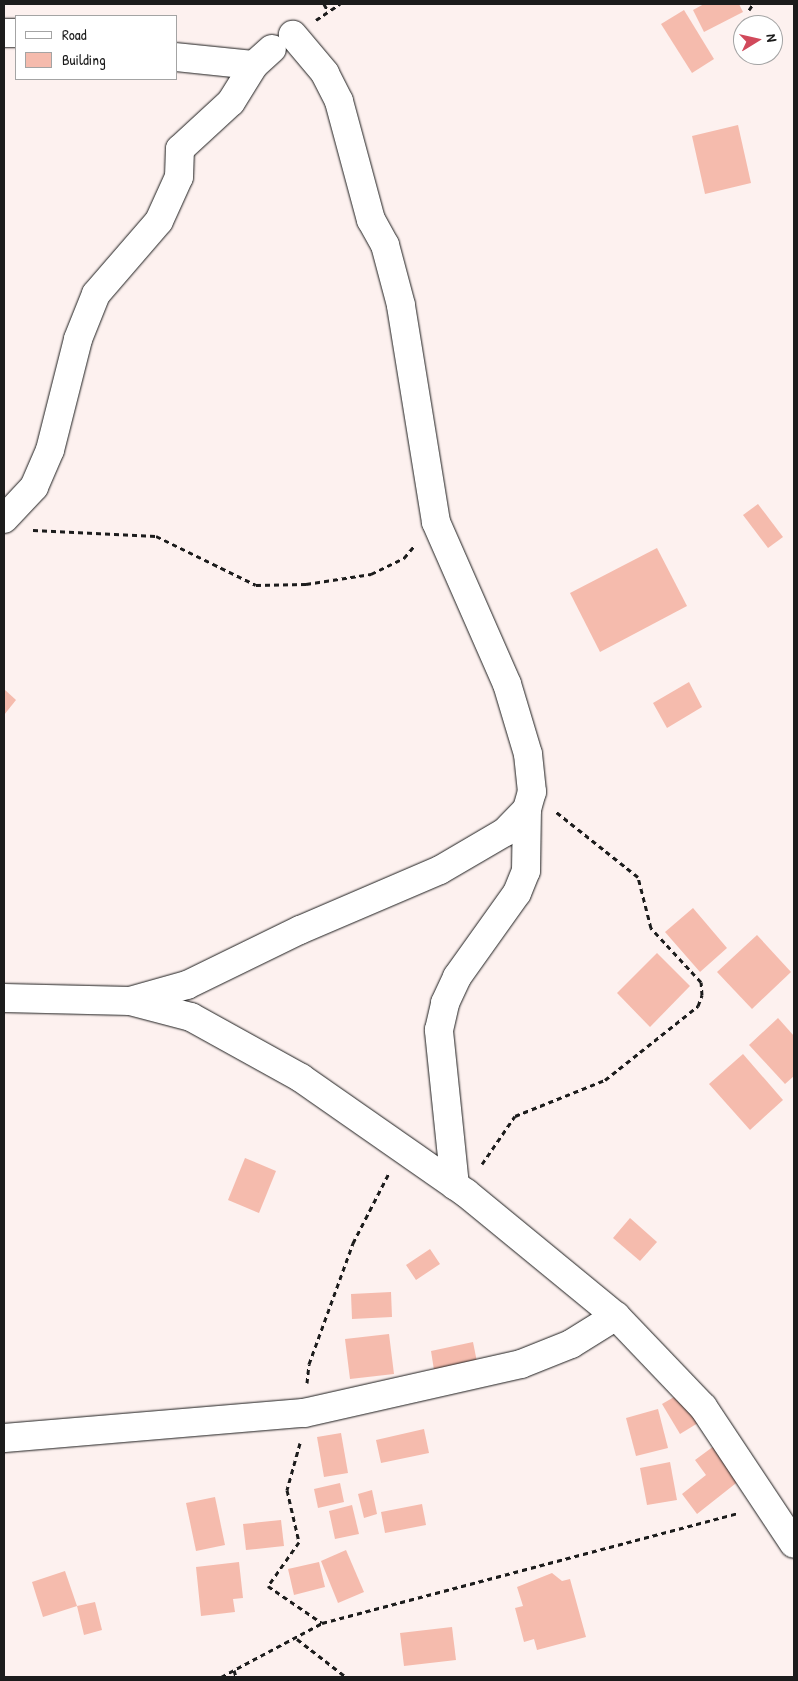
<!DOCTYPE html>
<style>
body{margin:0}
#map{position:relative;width:798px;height:1681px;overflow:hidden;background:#fdf1ef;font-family:"Patrick Hand",sans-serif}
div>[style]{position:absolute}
.building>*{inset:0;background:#f5bbad}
.path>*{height:3px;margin-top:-1.5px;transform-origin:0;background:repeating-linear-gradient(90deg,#1c1c1c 0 5px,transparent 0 9px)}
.roads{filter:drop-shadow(0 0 1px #1c1c1c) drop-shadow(0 0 1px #1c1c1c)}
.minor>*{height:28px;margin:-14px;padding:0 14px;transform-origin:14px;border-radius:14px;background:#fff}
span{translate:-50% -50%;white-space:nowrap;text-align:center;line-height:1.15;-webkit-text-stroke:5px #fff;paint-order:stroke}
.frame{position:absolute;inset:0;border:5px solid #1c1c1c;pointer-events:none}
.legend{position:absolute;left:15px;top:15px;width:162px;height:65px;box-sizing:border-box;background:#fff;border:1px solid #a4a4a4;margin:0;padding:6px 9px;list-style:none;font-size:15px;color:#1c1c1c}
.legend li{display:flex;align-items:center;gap:10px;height:25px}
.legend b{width:25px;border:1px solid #a4a4a4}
.north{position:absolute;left:733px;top:15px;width:50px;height:50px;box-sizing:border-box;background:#fff;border:1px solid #a4a4a4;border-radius:50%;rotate:81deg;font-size:14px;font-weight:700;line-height:20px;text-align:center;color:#1c1c1c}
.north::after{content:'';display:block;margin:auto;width:18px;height:22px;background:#d1495b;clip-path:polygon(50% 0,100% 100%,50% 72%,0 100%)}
</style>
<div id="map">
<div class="building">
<i style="clip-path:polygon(704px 4px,739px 4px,743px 12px,704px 32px,693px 10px)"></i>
<i style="clip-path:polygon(684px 10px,714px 59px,692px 73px,661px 24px)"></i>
<i style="clip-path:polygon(738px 125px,751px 183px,705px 194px,692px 136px)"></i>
<i style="clip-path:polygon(758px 504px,783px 537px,768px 548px,743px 515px)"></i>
<i style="clip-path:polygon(657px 548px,687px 606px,600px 652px,570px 593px)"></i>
<i style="clip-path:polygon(689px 682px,702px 707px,667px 728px,653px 703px)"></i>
<i style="clip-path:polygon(4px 689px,16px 700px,4px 715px)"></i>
<i style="clip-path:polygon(693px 908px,727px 948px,700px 972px,665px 932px)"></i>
<i style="clip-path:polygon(757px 935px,791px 972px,752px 1009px,717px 972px)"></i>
<i style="clip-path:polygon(657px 953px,690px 986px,650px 1027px,617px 993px)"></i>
<i style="clip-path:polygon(778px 1018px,794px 1036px,794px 1076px,785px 1084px,749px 1045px)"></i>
<i style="clip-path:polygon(743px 1054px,783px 1100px,750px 1130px,709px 1084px)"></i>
<i style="clip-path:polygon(245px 1158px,276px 1171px,259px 1213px,228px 1200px)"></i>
<i style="clip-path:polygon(630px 1218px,657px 1242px,640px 1261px,613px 1238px)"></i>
<i style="clip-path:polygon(430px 1249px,440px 1264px,416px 1280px,406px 1265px)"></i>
<i style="clip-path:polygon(391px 1292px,392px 1317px,352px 1319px,351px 1294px)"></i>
<i style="clip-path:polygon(389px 1334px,394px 1374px,350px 1379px,345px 1339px)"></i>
<i style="clip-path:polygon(473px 1342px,477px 1362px,434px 1370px,431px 1351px)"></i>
<i style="clip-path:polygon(681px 1393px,698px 1423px,680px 1434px,662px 1404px)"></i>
<i style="clip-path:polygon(658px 1409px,668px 1448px,636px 1456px,626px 1418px)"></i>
<i style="clip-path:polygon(424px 1429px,429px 1453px,381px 1463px,376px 1440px)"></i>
<i style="clip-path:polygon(341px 1433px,348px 1473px,324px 1477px,317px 1437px)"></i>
<i style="clip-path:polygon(714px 1446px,740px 1480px,697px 1514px,682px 1494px,706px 1475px,695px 1460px)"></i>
<i style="clip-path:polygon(670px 1462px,677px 1500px,647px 1505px,640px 1468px)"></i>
<i style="clip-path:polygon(340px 1483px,344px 1502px,318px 1508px,314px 1489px)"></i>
<i style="clip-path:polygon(372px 1490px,377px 1514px,364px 1518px,358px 1494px)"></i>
<i style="clip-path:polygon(215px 1497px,225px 1545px,196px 1551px,186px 1503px)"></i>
<i style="clip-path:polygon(422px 1504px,426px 1525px,385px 1533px,381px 1512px)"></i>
<i style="clip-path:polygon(352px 1505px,359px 1534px,335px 1539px,329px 1511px)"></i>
<i style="clip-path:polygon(281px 1520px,284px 1546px,246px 1550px,243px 1524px)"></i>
<i style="clip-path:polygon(346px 1550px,364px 1592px,338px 1603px,321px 1561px)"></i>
<i style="clip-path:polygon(239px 1562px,243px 1598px,233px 1599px,235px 1612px,201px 1616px,196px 1567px)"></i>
<i style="clip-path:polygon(319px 1562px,325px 1587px,294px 1595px,288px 1569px)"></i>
<i style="clip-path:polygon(65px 1571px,77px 1606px,43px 1617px,32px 1582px)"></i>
<i style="clip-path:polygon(552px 1573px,562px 1581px,570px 1579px,586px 1637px,537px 1650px,534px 1639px,524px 1642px,515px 1608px,523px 1606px,517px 1587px)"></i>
<i style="clip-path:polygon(95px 1602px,102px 1630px,84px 1635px,77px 1606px)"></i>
<i style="clip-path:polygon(452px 1627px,456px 1660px,404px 1666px,400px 1633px)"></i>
</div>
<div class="path">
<i style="left:324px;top:4px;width:8px;rotate:60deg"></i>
<i style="left:749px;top:10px;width:7px;rotate:-56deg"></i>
<i style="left:316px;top:20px;width:29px;rotate:-34deg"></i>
<i style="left:33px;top:530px;width:123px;rotate:2.8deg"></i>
<i style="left:156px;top:536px;width:111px;rotate:26.1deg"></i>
<i style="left:256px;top:585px;width:50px;rotate:-1.1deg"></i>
<i style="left:306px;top:584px;width:66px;rotate:-8.7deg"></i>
<i style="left:371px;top:574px;width:37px;rotate:-26deg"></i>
<i style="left:404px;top:558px;width:17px;rotate:-50deg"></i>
<i style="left:482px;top:1164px;width:58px;rotate:-55.5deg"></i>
<i style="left:515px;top:1116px;width:97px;rotate:-21.8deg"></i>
<i style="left:605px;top:1080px;width:119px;rotate:-38.5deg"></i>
<i style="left:698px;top:1006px;width:12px;rotate:-70deg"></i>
<i style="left:702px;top:995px;width:13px;rotate:-94deg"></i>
<i style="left:701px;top:982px;width:74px;rotate:-132.8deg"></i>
<i style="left:651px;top:928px;width:53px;rotate:-104.3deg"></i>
<i style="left:638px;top:877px;width:106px;rotate:-141.5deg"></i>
<i style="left:307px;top:1383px;width:19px;rotate:-84deg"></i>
<i style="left:309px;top:1364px;width:129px;rotate:-70deg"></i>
<i style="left:353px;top:1243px;width:79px;rotate:-62.8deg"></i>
<i style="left:300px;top:1443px;width:49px;rotate:105.5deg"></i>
<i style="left:287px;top:1490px;width:53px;rotate:77deg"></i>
<i style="left:299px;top:1542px;width:54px;rotate:125.2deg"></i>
<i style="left:268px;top:1586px;width:65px;rotate:34.4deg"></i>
<i style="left:297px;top:1639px;width:62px;rotate:37.8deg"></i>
<i style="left:234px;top:1670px;width:7px;rotate:74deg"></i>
<i style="left:221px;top:1677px;width:115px;rotate:-28.1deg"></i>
<i style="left:322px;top:1623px;width:430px;rotate:-14.8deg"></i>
</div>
<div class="roads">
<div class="minor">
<i style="left:4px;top:33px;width:12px"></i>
<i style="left:176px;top:57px;width:78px;rotate:5.9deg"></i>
<i style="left:4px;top:519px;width:44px;rotate:-46.8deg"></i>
<i style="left:34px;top:487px;width:40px;rotate:-66.6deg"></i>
<i style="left:50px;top:450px;width:114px;rotate:-75.8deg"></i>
<i style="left:78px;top:339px;width:48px;rotate:-68.2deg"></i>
<i style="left:96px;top:294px;width:96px;rotate:-49.2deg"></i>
<i style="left:159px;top:221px;width:48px;rotate:-65.6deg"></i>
<i style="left:179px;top:177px;width:28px;rotate:-88deg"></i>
<i style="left:180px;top:149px;width:69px;rotate:-42.7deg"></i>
<i style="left:231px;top:102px;width:44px;rotate:-58.1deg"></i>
<i style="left:254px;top:65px;width:24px;rotate:-42deg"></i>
<i style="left:4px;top:998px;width:126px;rotate:1.4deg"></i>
<i style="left:130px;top:1001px;width:63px;rotate:14.7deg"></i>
<i style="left:191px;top:1017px;width:126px;rotate:29deg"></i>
<i style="left:301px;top:1078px;width:201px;rotate:34.9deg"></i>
<i style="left:466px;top:1193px;width:194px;rotate:39.4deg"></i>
<i style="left:616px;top:1316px;width:126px;rotate:46.3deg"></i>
<i style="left:703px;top:1407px;width:164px;rotate:56.4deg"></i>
<i style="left:130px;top:1001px;width:59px;rotate:-15.7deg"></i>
<i style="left:187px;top:985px;width:126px;rotate:-26deg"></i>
<i style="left:300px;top:930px;width:152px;rotate:-23.2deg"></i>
<i style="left:440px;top:870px;width:75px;rotate:-30.3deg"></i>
<i style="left:505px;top:832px;width:32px;rotate:-46deg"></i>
<i style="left:527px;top:809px;width:18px;rotate:-74deg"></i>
<i style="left:532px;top:792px;width:38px;rotate:-96deg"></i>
<i style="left:528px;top:754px;width:73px;rotate:-106.7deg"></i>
<i style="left:507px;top:684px;width:177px;rotate:-113.7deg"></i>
<i style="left:436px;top:522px;width:220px;rotate:-99.2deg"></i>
<i style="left:401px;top:305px;width:62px;rotate:-104.9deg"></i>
<i style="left:385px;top:245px;width:29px;rotate:-119deg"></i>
<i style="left:371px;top:220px;width:123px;rotate:-105.1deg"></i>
<i style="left:339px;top:101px;width:31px;rotate:-117deg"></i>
<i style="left:325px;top:73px;width:50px;rotate:-130.1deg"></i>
<i style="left:455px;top:1186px;width:157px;rotate:-95.9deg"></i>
<i style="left:439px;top:1030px;width:28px;rotate:-77deg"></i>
<i style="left:445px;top:1003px;width:29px;rotate:-65deg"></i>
<i style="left:457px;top:977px;width:103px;rotate:-54.5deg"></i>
<i style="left:517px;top:893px;width:24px;rotate:-68deg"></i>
<i style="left:526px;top:871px;width:62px;rotate:-89.1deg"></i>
<i style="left:4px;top:1438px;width:301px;rotate:-4.8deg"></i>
<i style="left:304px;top:1413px;width:222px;rotate:-12.7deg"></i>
<i style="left:521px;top:1364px;width:54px;rotate:-21.8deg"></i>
<i style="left:571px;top:1344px;width:53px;rotate:-31.9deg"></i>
</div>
</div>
<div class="frame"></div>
<ul class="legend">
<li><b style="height:6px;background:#fff"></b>Road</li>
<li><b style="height:14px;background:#f5bbad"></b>Building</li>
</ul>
<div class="north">N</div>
</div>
